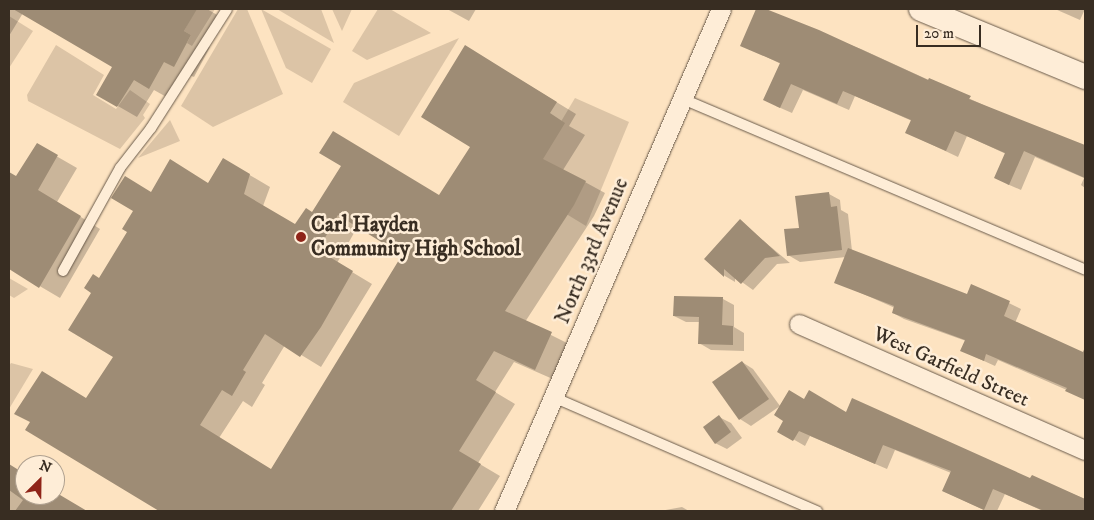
<!DOCTYPE html>
<style>
body{margin:0}
#map{position:relative;width:1094px;height:520px;overflow:hidden;background:#fde3c1;font-family:"IM FELL DW Pica",serif}
div>[style]{position:absolute}
.green>*{inset:0;background:#dcc4a6}
.shadow>*{inset:0;background:#0003}
.building>*{inset:0;background:#9e8c75}
.roads{filter:drop-shadow(0 0 1px #695a4a) drop-shadow(0 0 1px #695a4a)}
.service>*{height:10px;margin:-5px;padding:0 5px;transform-origin:5px;border-radius:5px;background:#feedd7}
.minor>*{height:19px;margin:-9.5px;padding:0 9.5px;transform-origin:9.5px;border-radius:9.5px;background:#feedd7}
.tertiary>*{height:24px;margin:-12px;padding:0 12px;transform-origin:12px;border-radius:12px;background:#feedd7}
.dots>*{width:14px;height:14px;translate:-50% -50%;box-sizing:border-box;border:2px solid #feedd7;border-radius:50%}
span{translate:-50% -50%;white-space:nowrap;text-align:center;line-height:1.15;-webkit-text-stroke:5px #feedd7;paint-order:stroke}
.poi-label{font-size:21px;color:#382d22;font-weight:700}
.left{translate:0 -50%;text-align:left}
.street-label{font-size:21px;color:#382d22}
.frame{position:absolute;inset:0;border:10px solid #382d22;pointer-events:none}
.north{position:absolute;left:15px;top:455px;width:50px;height:50px;box-sizing:border-box;background:#feedd7;border:1px solid #afa08f;border-radius:50%;rotate:23deg;font-size:14px;font-weight:700;line-height:20px;text-align:center;color:#382d22}
.north::after{content:'';display:block;margin:auto;width:18px;height:22px;background:#8f2418;clip-path:polygon(50% 0,100% 100%,50% 72%,0 100%)}
.scale{position:absolute;left:916px;top:25px;width:65px;height:22px;box-sizing:border-box;border:2px solid #382d22;border-top:0;padding-left:6px;font-size:15px;line-height:18px;white-space:nowrap;color:#382d22;-webkit-text-stroke:4px #feedd7;paint-order:stroke}
</style>
<div id="map">
<div class="green">
<i style="clip-path:polygon(196px 9px,215px 9px,192px 46px,187px 43px,191px 35px,184px 31px)"></i>
<i style="clip-path:polygon(238px 9px,247px 9px,283px 94px,213px 127px,181px 106px)"></i>
<i style="clip-path:polygon(261px 9px,331px 49px,312px 83px,286px 68px)"></i>
<i style="clip-path:polygon(277px 9px,321px 9px,334px 43px)"></i>
<i style="clip-path:polygon(332px 9px,352px 9px,342px 31px)"></i>
<i style="clip-path:polygon(378px 9px,390px 9px,431px 33px,367px 60px,352px 51px)"></i>
<i style="clip-path:polygon(9px 16px,33px 31px,9px 68px)"></i>
<i style="clip-path:polygon(459px 38px,399px 136px,343px 102px,354px 83px)"></i>
<i style="clip-path:polygon(56px 45px,104px 75px,93px 95px,116px 109px,130px 90px,150px 104px,143px 115px,145px 118px,120px 149px,28px 101px,27px 95px)"></i>
<i style="clip-path:polygon(575px 98px,629px 122px,586px 226px,522px 187px)"></i>
<i style="clip-path:polygon(170px 120px,180px 141px,138px 158px)"></i>
<i style="clip-path:polygon(9px 278px,28px 289px,14px 298px,9px 295px)"></i>
<i style="clip-path:polygon(11px 363px,33px 369px,9px 409px,9px 366px)"></i>
</div>
<div class="shadow">
<i style="clip-path:polygon(9px 9px,207px 9px,219px 16px,203px 43px,210px 47px,194px 77px,184px 73px,170px 99px,154px 90px,137px 117px,97px 94px,114px 67px,23px 13px,9px 36px)"></i>
<i style="clip-path:polygon(447px 9px,476px 9px,469px 21px)"></i>
<i style="clip-path:polygon(757px 9px,861px 49px,1047px 134px,1049px 131px,1085px 147px,1085px 188px,1081px 185px,1084px 178px,1035px 157px,1021px 190px,1007px 184px,1006px 154px,967px 136px,958px 157px,907px 133px,912px 121px,855px 96px,849px 110px,803px 90px,792px 113px,776px 106px,781px 64px,742px 45px)"></i>
<i style="clip-path:polygon(1055px 9px,1085px 9px,1080px 20px)"></i>
<i style="clip-path:polygon(evenodd,486px 59px,576px 114px,569px 126px,585px 135px,563px 170px,605px 193px,594px 216px,525px 322px,571px 345px,555px 380px,514px 362px,495px 392px,515px 404px,478px 463px,500px 476px,478px 511px,161px 511px,27px 429px,87px 399px,115px 357px,100px 279px,152px 193px,209px 184px,224px 160px,270px 187px,263px 206px,296px 226px,313px 214px,440px 197px,472px 146px,486px 59px,358px 226px,404px 255px,271px 470px,219px 438px,243px 401px,252px 407px,265px 385px,262px 383px,285px 345px,321px 367px,372px 284px,337px 263px,358px 226px)"></i>
<i style="clip-path:polygon(37px 145px,77px 168px,57px 202px,100px 229px,60px 298px,9px 268px,9px 173px,17px 178px)"></i>
<i style="clip-path:polygon(829px 194px,840px 200px,841px 210px,848px 214px,852px 251px,967px 296px,972px 285px,1021px 309px,1015px 323px,1085px 354px,1085px 398px,998px 360px,995px 366px,973px 356px,962px 350px,966px 341px,904px 319px,893px 313px,895px 308px,836px 282px,846px 257px,800px 262px,788px 255px,800px 229px)"></i>
<i style="clip-path:polygon(740px 221px,790px 263px,777px 264px,753px 290px,735px 277px,735px 282px,725px 276px,706px 259px)"></i>
<i style="clip-path:polygon(675px 297px,723px 299px,734px 305px,734px 327px,744px 333px,744px 351px,711px 350px,699px 343px,700px 322px,686px 322px,674px 316px)"></i>
<i style="clip-path:polygon(742px 362px,753px 369px,780px 406px,751px 426px,740px 419px)"></i>
<i style="clip-path:polygon(804px 401px,1031px 480px,1032px 477px,1085px 499px,1085px 511px,1043px 511px,1005px 494px,997px 511px,986px 511px,943px 491px,951px 473px,895px 450px,887px 469px,810px 436px,805px 446px,779px 431px)"></i>
<i style="clip-path:polygon(719px 417px,731px 423px,742px 438px,727px 449px,715px 443px)"></i>
<i style="clip-path:polygon(9px 465px,25px 475px,25px 495px,55px 493px,86px 511px,9px 511px)"></i>
<i style="clip-path:polygon(682px 507px,689px 511px,660px 511px)"></i>
</div>
<div class="building">
<i style="clip-path:polygon(13px 9px,197px 9px,184px 31px,191px 35px,174px 67px,164px 62px,149px 89px,134px 80px,117px 107px,96px 95px,112px 67px)"></i>
<i style="clip-path:polygon(756px 9px,766px 9px,819px 30px,928px 80px,929px 78px,971px 96px,969px 99px,1085px 145px,1085px 178px,1024px 151px,1009px 185px,994px 178px,1005px 153px,955px 131px,946px 151px,905px 133px,911px 120px,843px 91px,837px 104px,791px 84px,780px 108px,763px 100px,780px 63px,740px 46px)"></i>
<i style="clip-path:polygon(evenodd,465px 45px,557px 102px,550px 113px,565px 123px,543px 159px,586px 181px,574px 205px,505px 311px,552px 332px,535px 370px,494px 351px,476px 380px,496px 392px,459px 451px,481px 464px,451px 511px,159px 511px,25px 430px,30px 422px,14px 414px,42px 371px,86px 398px,113px 357px,68px 330px,91px 293px,84px 288px,93px 274px,99px 278px,127px 232px,122px 229px,133px 211px,111px 198px,125px 176px,151px 192px,170px 159px,208px 183px,223px 158px,250px 174px,244px 194px,295px 224px,306px 208px,312px 212px,341px 166px,319px 153px,333px 131px,439px 195px,470px 147px,421px 117px,465px 45px,338px 215px,402px 255px,271px 469px,200px 425px,222px 390px,232px 396px,246px 372px,243px 370px,265px 334px,300px 357px,321px 327px,353px 271px,318px 250px,338px 215px)"></i>
<i style="clip-path:polygon(37px 143px,58px 155px,38px 190px,81px 216px,39px 288px,9px 269px,9px 172px,16px 176px)"></i>
<i style="clip-path:polygon(829px 192px,831px 207px,837px 206px,842px 250px,787px 256px,784px 229px,799px 228px,795px 196px)"></i>
<i style="clip-path:polygon(740px 219px,780px 256px,765px 258px,741px 284px,724px 269px,724px 277px,704px 259px)"></i>
<i style="clip-path:polygon(848px 248px,967px 294px,971px 284px,1010px 301px,1004px 316px,1083px 352px,1085px 347px,1085px 400px,1065px 391px,1067px 388px,986px 354px,984px 361px,960px 351px,965px 340px,892px 313px,894px 306px,834px 283px)"></i>
<i style="clip-path:polygon(674px 296px,723px 297px,722px 325px,733px 326px,733px 345px,698px 344px,699px 317px,673px 316px)"></i>
<i style="clip-path:polygon(742px 361px,769px 399px,739px 420px,712px 382px)"></i>
<i style="clip-path:polygon(789px 390px,804px 399px,809px 390px,846px 412px,852px 398px,1030px 478px,1032px 475px,1085px 499px,1085px 511px,1044px 511px,993px 489px,984px 510px,942px 491px,951px 471px,883px 445px,875px 464px,799px 431px,793px 441px,777px 432px,783px 421px,774px 415px)"></i>
<i style="clip-path:polygon(719px 415px,731px 432px,715px 444px,703px 427px)"></i>
<i style="clip-path:polygon(9px 464px,25px 474px,25px 495px,55px 495px,55px 492px,87px 511px,15px 511px,23px 500px,9px 490px)"></i>
</div>
<div class="roads">
<div class="service">
<i style="left:683px;top:99px;width:437px;rotate:23deg"></i>
<i style="left:63px;top:271px;width:118px;rotate:-61deg"></i>
<i style="left:120px;top:168px;width:51px;rotate:-52.2deg"></i>
<i style="left:151px;top:128px;width:141px;rotate:-57.4deg"></i>
<i style="left:553px;top:397px;width:288px;rotate:23.4deg"></i>
</div>
<div class="minor">
<i style="left:799px;top:324px;width:313px;rotate:23.8deg"></i>
<i style="left:504px;top:511px;width:547px;rotate:-66.62deg"></i>
</div>
<div class="tertiary">
<i style="left:921px;top:9px;width:178px;rotate:22.5deg"></i>
</div>
</div>
<div class="dots">
<i style="left:301px;top:237px;background:#8f2418"></i>
</div>
<div class="poi-label">
<span class="left" style="left:311px;top:237px">Carl Hayden<br>Community High School</span>
</div>
<div class="street-label">
<span style="left:592px;top:251px;rotate:-67deg">North 33rd Avenue</span>
<span style="left:951px;top:367px;rotate:24deg">West Garfield Street</span>
</div>
<div class="frame"></div>
<div class="north">N</div>
<div class="scale">20 m</div>
</div>
